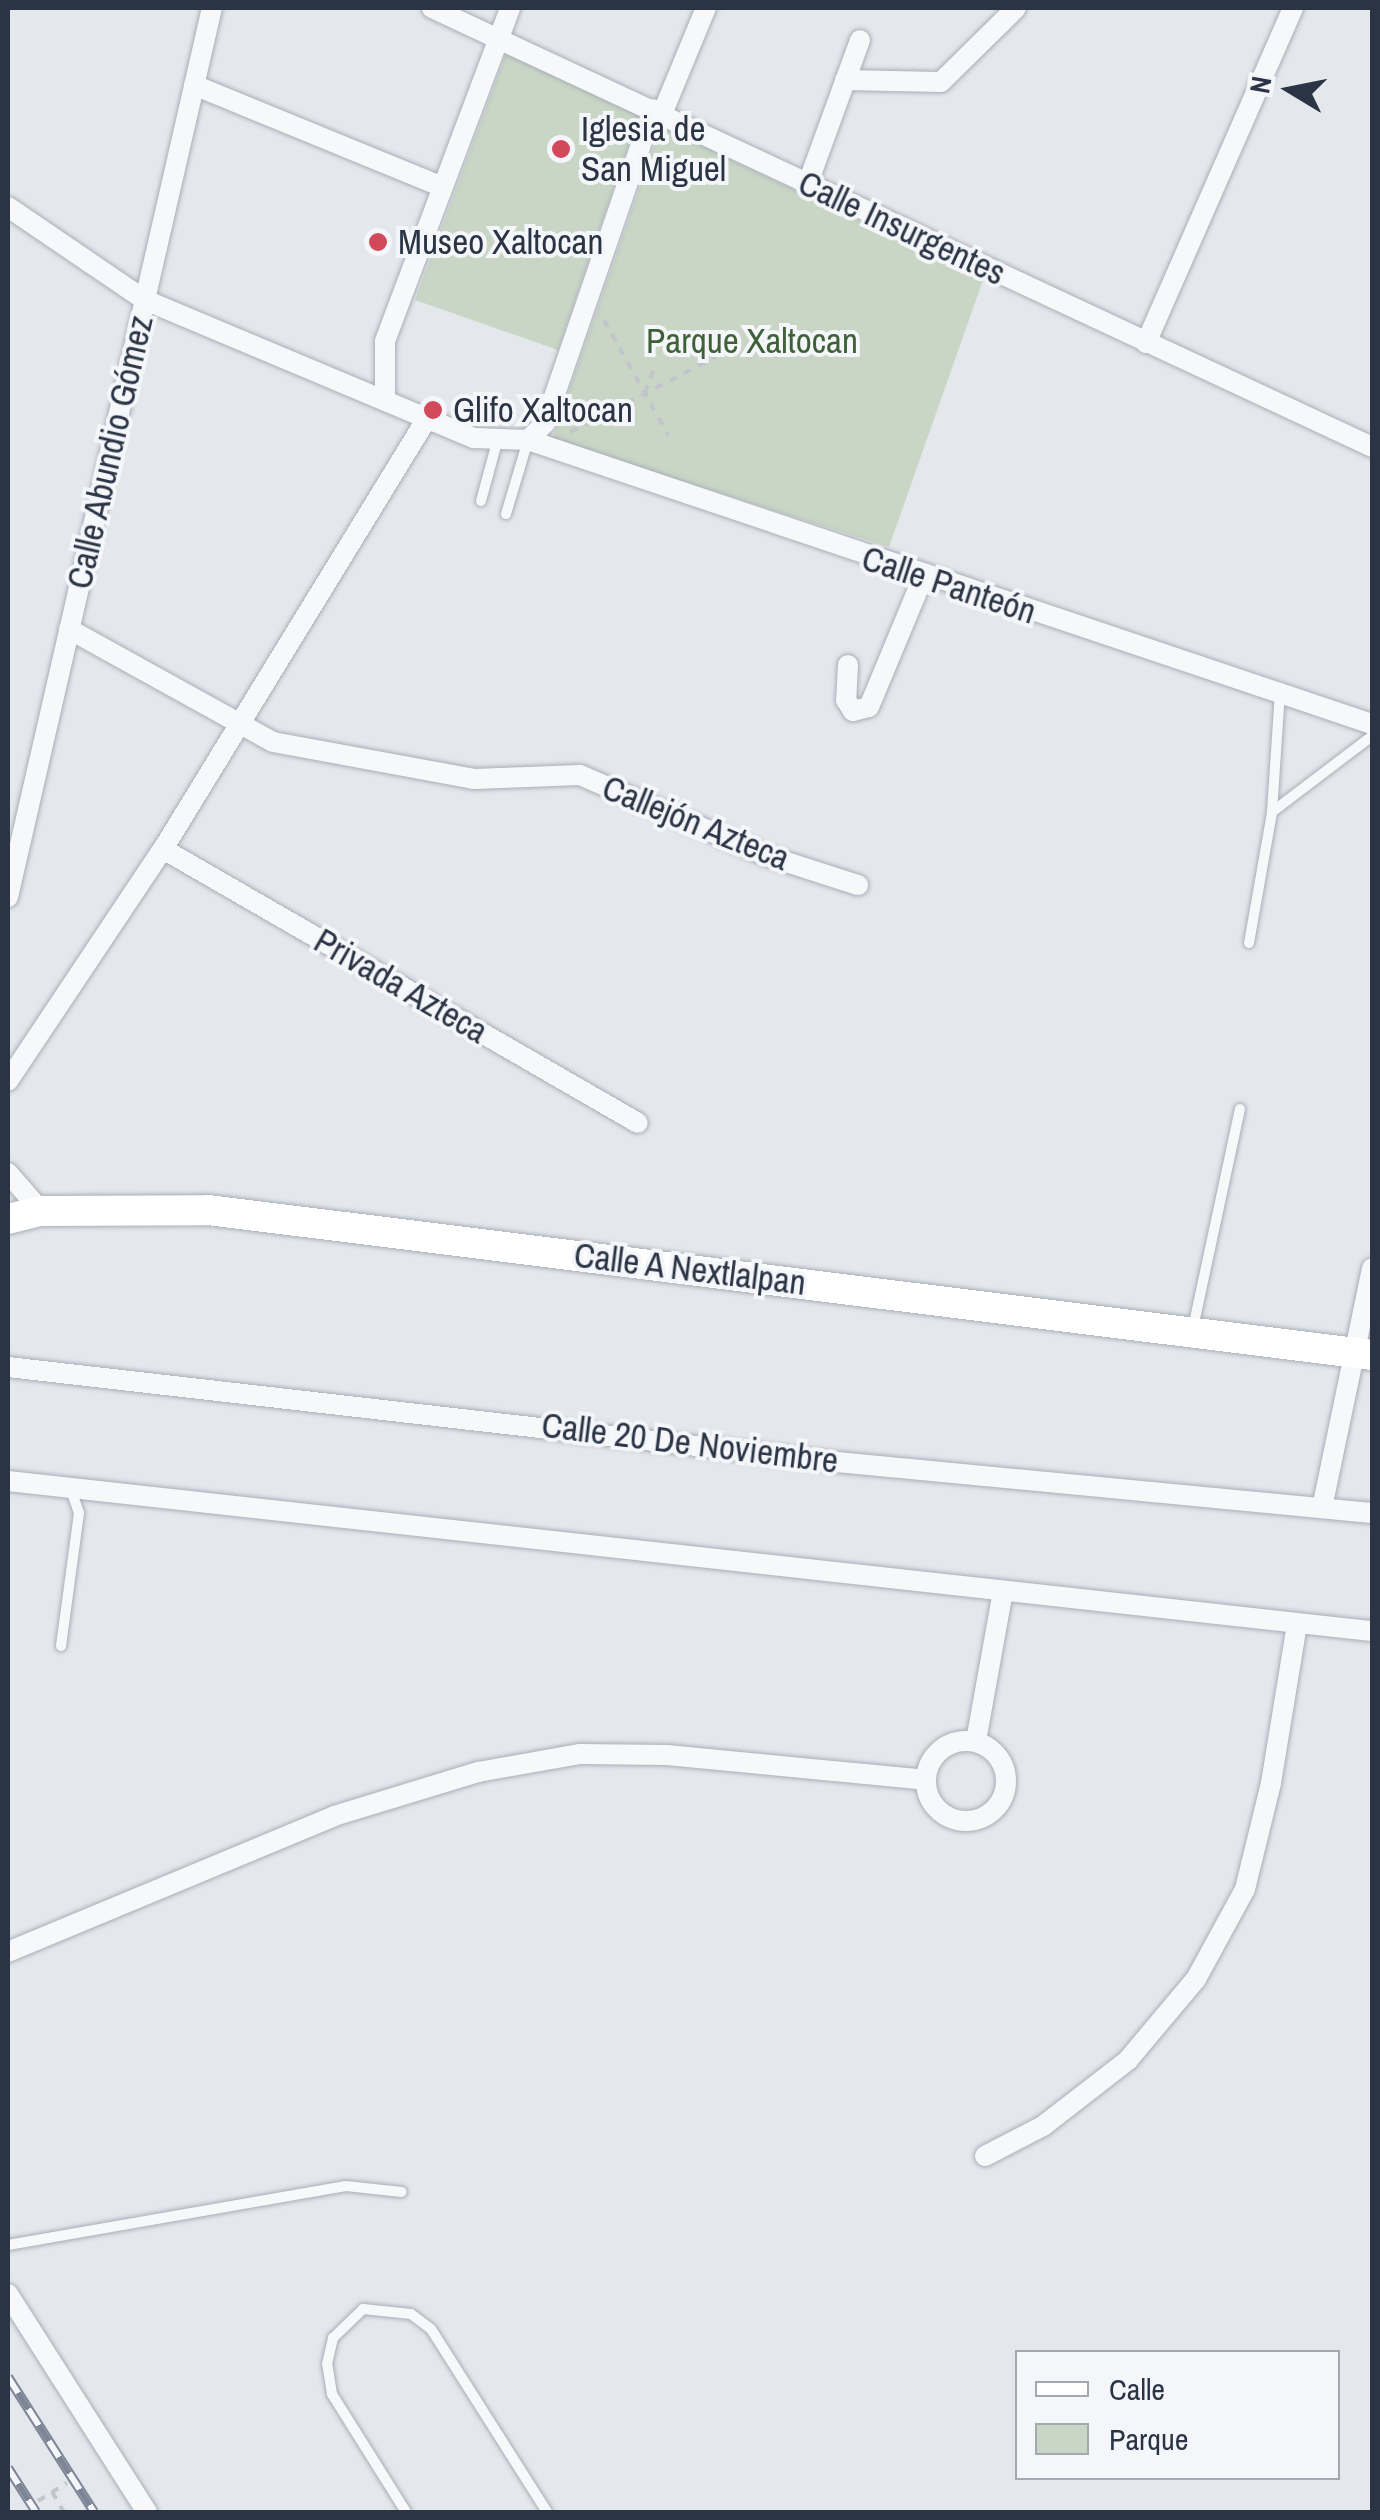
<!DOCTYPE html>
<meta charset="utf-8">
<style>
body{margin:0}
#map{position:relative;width:1380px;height:2520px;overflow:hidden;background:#e4e7ec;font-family:"Archivo Narrow",sans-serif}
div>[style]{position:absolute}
.green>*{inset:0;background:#c9d6c5}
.path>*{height:4px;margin-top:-2px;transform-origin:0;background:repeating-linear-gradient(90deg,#c2c5cb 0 8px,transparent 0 16px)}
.roads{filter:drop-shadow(0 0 2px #a9aeb7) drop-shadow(0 0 2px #a9aeb7)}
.lane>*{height:10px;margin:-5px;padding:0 5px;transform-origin:5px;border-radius:5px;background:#f7f8fa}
.street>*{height:20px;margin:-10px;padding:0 10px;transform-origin:10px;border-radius:10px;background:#f7f8fa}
.street>.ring{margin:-10px;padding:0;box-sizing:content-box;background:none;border:20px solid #f7f8fa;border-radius:50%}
.secondary>*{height:30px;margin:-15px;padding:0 15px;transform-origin:15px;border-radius:15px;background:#fff}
.rail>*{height:10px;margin-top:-5px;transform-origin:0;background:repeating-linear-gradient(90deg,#f4f6f9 0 19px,#7d8696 0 38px);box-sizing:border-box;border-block:2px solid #7d8696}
.dots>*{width:28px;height:28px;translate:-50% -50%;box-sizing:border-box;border:5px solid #f4f6f9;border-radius:50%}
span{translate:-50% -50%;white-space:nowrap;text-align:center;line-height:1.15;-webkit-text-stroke:8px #f4f6f9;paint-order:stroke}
.poi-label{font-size:35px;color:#2b3445}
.left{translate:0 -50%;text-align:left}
.street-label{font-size:35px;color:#2b3445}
.park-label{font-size:35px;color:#3f6138}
.frame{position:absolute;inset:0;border:10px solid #2b3445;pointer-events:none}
.legend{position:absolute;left:1015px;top:2350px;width:325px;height:130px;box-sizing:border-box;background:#f4f6f9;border:2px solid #a4a8b1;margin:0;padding:12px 18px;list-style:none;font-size:30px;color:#2b3445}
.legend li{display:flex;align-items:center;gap:20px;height:50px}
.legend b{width:50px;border:2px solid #a4a8b1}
.north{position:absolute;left:1240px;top:40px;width:100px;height:100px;-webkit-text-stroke:8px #f4f6f9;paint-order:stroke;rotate:280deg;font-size:28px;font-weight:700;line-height:40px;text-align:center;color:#2b3445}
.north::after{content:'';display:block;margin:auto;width:35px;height:45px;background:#2b3445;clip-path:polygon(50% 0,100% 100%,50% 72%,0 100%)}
</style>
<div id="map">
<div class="green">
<i style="clip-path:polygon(506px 54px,639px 114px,558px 350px,415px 300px)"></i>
<i style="clip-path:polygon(661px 126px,983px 280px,889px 547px,552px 440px)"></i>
</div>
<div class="path">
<i style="left:604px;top:320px;width:132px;rotate:60.9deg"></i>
<i style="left:645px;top:393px;width:30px;rotate:-70deg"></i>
<i style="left:570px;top:432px;width:165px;rotate:-27.3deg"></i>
<i style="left:52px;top:2492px;width:23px;rotate:59deg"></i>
<i style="left:38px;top:2501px;width:34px;rotate:-32deg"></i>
</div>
<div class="roads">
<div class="lane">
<i style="left:481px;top:501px;width:61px;rotate:-74.8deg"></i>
<i style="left:506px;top:514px;width:77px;rotate:-73.4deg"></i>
<i style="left:1272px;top:812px;width:126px;rotate:-37.2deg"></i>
<i style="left:1249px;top:943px;width:133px;rotate:-80deg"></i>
<i style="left:1272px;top:812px;width:119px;rotate:-86.2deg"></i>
<i style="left:1193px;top:1328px;width:224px;rotate:-77.9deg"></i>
<i style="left:61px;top:1646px;width:134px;rotate:-82.3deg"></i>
<i style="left:79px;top:1513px;width:24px;rotate:-109deg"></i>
<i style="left:8px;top:2245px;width:343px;rotate:-9.9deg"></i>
<i style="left:346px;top:2186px;width:56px;rotate:6.1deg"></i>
<i style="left:406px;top:2512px;width:139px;rotate:-122.1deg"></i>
<i style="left:332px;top:2394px;width:30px;rotate:-99deg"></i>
<i style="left:327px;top:2364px;width:27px;rotate:-77deg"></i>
<i style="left:333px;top:2338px;width:42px;rotate:-44deg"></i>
<i style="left:363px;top:2309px;width:48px;rotate:5.9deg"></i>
<i style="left:411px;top:2314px;width:25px;rotate:37deg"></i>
<i style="left:431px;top:2329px;width:217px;rotate:57.6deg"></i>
</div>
<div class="street">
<i style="left:432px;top:8px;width:1037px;rotate:25.03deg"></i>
<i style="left:845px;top:80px;width:96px;rotate:1.2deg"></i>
<i style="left:941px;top:82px;width:105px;rotate:-44.6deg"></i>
<i style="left:194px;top:85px;width:266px;rotate:22.3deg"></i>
<i style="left:662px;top:114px;width:115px;rotate:-67.5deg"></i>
<i style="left:808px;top:183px;width:152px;rotate:-70deg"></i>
<i style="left:8px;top:207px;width:166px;rotate:34.2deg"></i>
<i style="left:145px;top:300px;width:357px;rotate:22.8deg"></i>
<i style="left:474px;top:438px;width:54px;rotate:2.1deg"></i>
<i style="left:528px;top:440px;width:24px;rotate:-45deg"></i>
<i style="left:545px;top:423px;width:332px;rotate:-71deg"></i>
<i style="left:1146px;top:343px;width:366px;rotate:-66.3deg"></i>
<i style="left:385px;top:396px;width:55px;rotate:-90deg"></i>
<i style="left:385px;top:341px;width:356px;rotate:-69.4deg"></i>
<i style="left:528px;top:440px;width:891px;rotate:18.6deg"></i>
<i style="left:69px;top:629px;width:233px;rotate:29deg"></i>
<i style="left:273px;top:742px;width:204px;rotate:10.4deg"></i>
<i style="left:474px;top:779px;width:106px;rotate:-2.2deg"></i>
<i style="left:580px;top:775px;width:202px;rotate:23.4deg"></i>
<i style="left:765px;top:855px;width:98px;rotate:17.9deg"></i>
<i style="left:848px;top:665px;width:35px;rotate:93deg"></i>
<i style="left:846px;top:700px;width:13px;rotate:58deg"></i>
<i style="left:853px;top:711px;width:16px;rotate:-14deg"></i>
<i style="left:869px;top:707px;width:141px;rotate:-67.4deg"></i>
<i style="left:163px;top:849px;width:548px;rotate:29.98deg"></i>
<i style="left:8px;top:897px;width:912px;rotate:-77.08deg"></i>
<i style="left:8px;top:1081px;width:279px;rotate:-56.3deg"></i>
<i style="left:163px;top:849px;width:503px;rotate:-58.49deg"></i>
<i style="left:8px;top:1173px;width:50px;rotate:49deg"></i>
<i style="left:8px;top:1367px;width:834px;rotate:6.54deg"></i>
<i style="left:837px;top:1462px;width:537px;rotate:5.45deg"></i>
<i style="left:8px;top:1481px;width:1372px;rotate:6.28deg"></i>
<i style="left:1322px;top:1508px;width:245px;rotate:-78.2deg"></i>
<i class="ring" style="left:926px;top:1741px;width:60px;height:60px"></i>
<i style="left:976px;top:1741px;width:152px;rotate:-79.8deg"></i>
<i style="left:8px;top:1952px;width:353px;rotate:-22.6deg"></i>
<i style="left:334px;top:1816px;width:151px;rotate:-17deg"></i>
<i style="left:478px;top:1772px;width:104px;rotate:-10deg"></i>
<i style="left:580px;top:1754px;width:87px;rotate:0.7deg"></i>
<i style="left:667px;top:1755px;width:259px;rotate:5.5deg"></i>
<i style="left:985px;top:2156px;width:65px;rotate:-27.3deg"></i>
<i style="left:1043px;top:2126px;width:108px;rotate:-37.8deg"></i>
<i style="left:1128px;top:2060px;width:106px;rotate:-50deg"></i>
<i style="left:1196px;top:1979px;width:102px;rotate:-61.4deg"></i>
<i style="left:1245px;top:1889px;width:109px;rotate:-76.2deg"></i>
<i style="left:1271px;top:1783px;width:161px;rotate:-80.7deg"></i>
<i style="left:8px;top:2294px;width:259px;rotate:57.5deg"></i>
</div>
<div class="secondary">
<i style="left:8px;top:1219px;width:34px;rotate:-14deg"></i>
<i style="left:41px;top:1211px;width:167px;rotate:-0.3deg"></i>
<i style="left:208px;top:1210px;width:1173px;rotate:7.1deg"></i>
</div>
</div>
<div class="rail">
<i style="left:8px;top:2377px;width:160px;rotate:57.5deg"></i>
<i style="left:8px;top:2468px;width:52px;rotate:57.5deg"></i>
</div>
<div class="dots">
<i style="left:561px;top:149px;background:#d1495b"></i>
<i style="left:378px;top:242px;background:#d1495b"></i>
<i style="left:433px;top:410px;background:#d1495b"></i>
</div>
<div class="poi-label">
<span class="left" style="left:581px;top:149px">Iglesia de<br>San Miguel</span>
<span class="left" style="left:398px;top:242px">Museo Xaltocan</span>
<span class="left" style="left:453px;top:410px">Glifo Xaltocan</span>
</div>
<div class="street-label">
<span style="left:902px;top:228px;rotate:25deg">Calle Insurgentes</span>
<span style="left:110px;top:452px;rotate:-77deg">Calle Abundio Gómez</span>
<span style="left:949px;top:585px;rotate:18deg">Calle Panteón</span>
<span style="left:696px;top:823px;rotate:22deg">Callejón Azteca</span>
<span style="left:401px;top:986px;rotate:30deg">Privada Azteca</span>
<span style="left:690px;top:1269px;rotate:7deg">Calle A Nextlalpan</span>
<span style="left:690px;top:1443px;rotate:7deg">Calle 20 De Noviembre</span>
</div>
<div class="park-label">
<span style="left:752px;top:341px">Parque Xaltocan</span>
</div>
<div class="frame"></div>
<ul class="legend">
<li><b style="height:12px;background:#fff"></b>Calle</li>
<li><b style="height:28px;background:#c9d6c5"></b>Parque</li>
</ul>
<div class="north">N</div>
</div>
